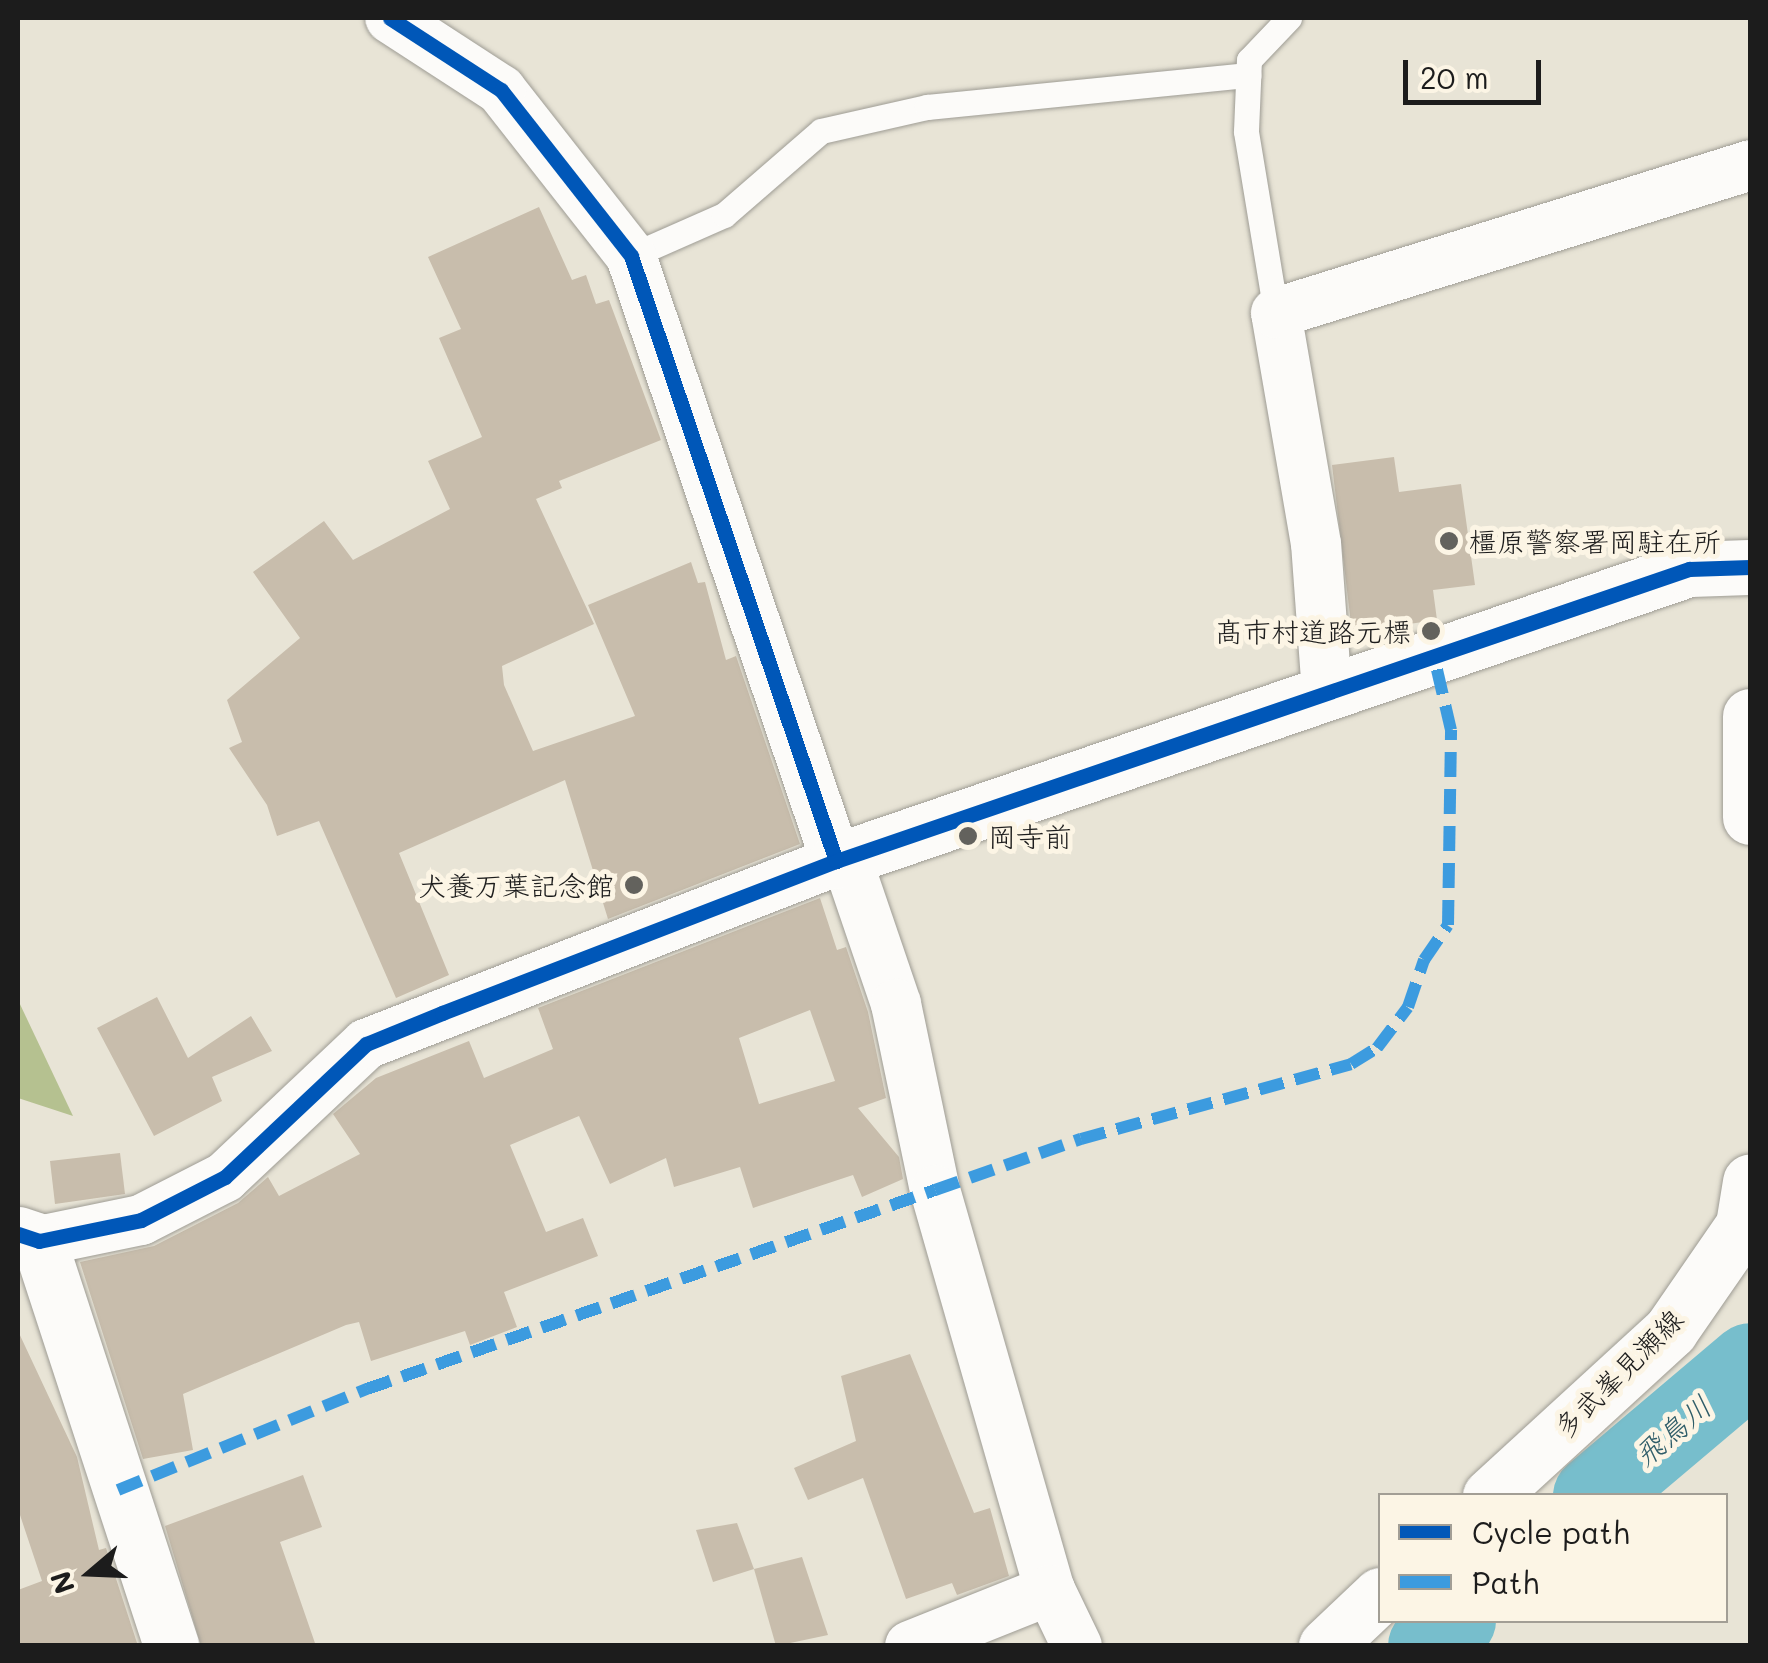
<!DOCTYPE html>
<meta charset="utf-8">
<style>
body{margin:0}
#map{position:relative;width:1768px;height:1663px;overflow:hidden;background:#e8e4d6;font-family:Mali,"Klee One",sans-serif}
div>[style]{position:absolute}
.forest>*{inset:0;background:#b5c190}
.river>*{height:82px;margin:-41px;padding:0 41px;transform-origin:41px;border-radius:41px;background:#77becc}
.building>*{inset:0;background:#c8bdac}
.roads{filter:drop-shadow(0 0 2px #9e9c94) drop-shadow(0 0 2px #9e9c94)}
.lane>*{height:25px;margin:-12.5px;padding:0 12.5px;transform-origin:12.5px;border-radius:12.5px;background:#fcfbf9}
.street>*{height:50px;margin:-25px;padding:0 25px;transform-origin:25px;border-radius:25px;background:#fcfbf9}
.secondary>*{height:55px;margin:-27.5px;padding:0 27.5px;transform-origin:27.5px;border-radius:27.5px;background:#fcfbf9}
.quiet>*{height:12px;margin-top:-6px;transform-origin:0;background:repeating-linear-gradient(90deg,#3c9bdf 0 25px,transparent 0 37px)}
.cycleway>*{height:15px;margin:-7.5px;padding:0 7.5px;transform-origin:7.5px;border-radius:7.5px;background:#0057b8}
.dots>*{width:28px;height:28px;translate:-50% -50%;box-sizing:border-box;border:5px solid #fcf5e5;border-radius:50%}
span{translate:-50% -50%;white-space:nowrap;text-align:center;line-height:1.15;-webkit-text-stroke:10px #fcf5e5;paint-order:stroke}
.poi-label{font-size:28px;color:#1c1c1c}
.left{translate:0 -50%;text-align:left}
.right{translate:-100% -50%;text-align:right}
.street-label{font-size:28px;color:#1c1c1c}
.water-label{font-size:30px;color:#2f5d69;font-style:italic}
.frame{position:absolute;inset:0;border:20px solid #1c1c1c;pointer-events:none}
.legend{position:absolute;left:1378px;top:1493px;width:350px;height:130px;box-sizing:border-box;background:#fcf5e5;border:2px solid #a29e95;margin:0;padding:12px 18px;list-style:none;font-size:30px;color:#1c1c1c}
.legend li{display:flex;align-items:center;gap:20px;height:50px}
.legend b{width:50px;border:2px solid #a29e95}
.north{position:absolute;left:40px;top:1523px;width:100px;height:100px;-webkit-text-stroke:8px #fcf5e5;paint-order:stroke;rotate:251deg;font-size:28px;font-weight:700;line-height:40px;text-align:center;color:#1c1c1c}
.north::after{content:'';display:block;margin:auto;width:35px;height:45px;background:#1c1c1c;clip-path:polygon(50% 0,100% 100%,50% 72%,0 100%)}
.scale{position:absolute;left:1403px;top:60px;width:138px;height:45px;box-sizing:border-box;border:5px solid #1c1c1c;border-top:0;padding-left:12px;font-size:30px;line-height:35px;white-space:nowrap;color:#1c1c1c;-webkit-text-stroke:8px #fcf5e5;paint-order:stroke}
</style>
<div id="map">
<div class="forest">
<i style="clip-path:polygon(18px 1000px,73px 1116px,18px 1098px)"></i>
</div>
<div class="river">
<i style="left:1594px;top:1496px;width:204px;rotate:-40.2deg"></i>
<i style="left:1429px;top:1646px;width:37px;rotate:-45deg"></i>
</div>
<div class="building">
<i style="clip-path:polygon(539px 207px,572px 280px,586px 275px,596px 304px,609px 300px,661px 440px,559px 481px,562px 488px,536px 499px,594px 624px,502px 666px,504px 685px,533px 751px,635px 716px,588px 605px,691px 562px,698px 583px,705px 582px,726px 660px,736px 656px,800px 844px,608px 919px,565px 780px,399px 853px,449px 975px,396px 998px,319px 821px,277px 836px,267px 805px,229px 748px,242px 742px,227px 700px,300px 638px,253px 572px,324px 521px,353px 560px,450px 509px,428px 461px,482px 437px,439px 338px,461px 329px,428px 257px)"></i>
<i style="clip-path:polygon(1394px 457px,1399px 492px,1461px 484px,1475px 585px,1433px 590px,1437px 620px,1352px 632px,1332px 465px)"></i>
<i style="clip-path:polygon(evenodd,820px 898px,837px 950px,846px 947px,868px 1012px,886px 1098px,858px 1108px,899px 1157px,903px 1179px,862px 1197px,853px 1175px,753px 1208px,740px 1167px,674px 1187px,666px 1158px,610px 1184px,579px 1116px,510px 1145px,546px 1232px,583px 1218px,598px 1256px,504px 1292px,517px 1327px,470px 1345px,465px 1331px,371px 1361px,359px 1322px,346px 1325px,183px 1394px,193px 1450px,143px 1459px,80px 1262px,154px 1246px,238px 1203px,268px 1177px,279px 1196px,360px 1154px,333px 1114px,376px 1078px,469px 1041px,484px 1078px,553px 1049px,538px 1008px,820px 898px,810px 1010px,835px 1081px,759px 1104px,739px 1038px,810px 1010px)"></i>
<i style="clip-path:polygon(157px 997px,188px 1058px,251px 1016px,272px 1051px,212px 1077px,222px 1101px,154px 1136px,97px 1028px)"></i>
<i style="clip-path:polygon(120px 1153px,125px 1194px,55px 1204px,50px 1161px)"></i>
<i style="clip-path:polygon(18px 1331px,77px 1457px,99px 1550px,106px 1548px,138px 1646px,18px 1646px,18px 1590px,42px 1581px,18px 1509px)"></i>
<i style="clip-path:polygon(910px 1354px,974px 1513px,990px 1508px,1009px 1576px,957px 1595px,952px 1583px,906px 1599px,863px 1478px,808px 1500px,794px 1468px,856px 1441px,841px 1376px)"></i>
<i style="clip-path:polygon(303px 1475px,322px 1527px,280px 1542px,316px 1646px,201px 1646px,165px 1526px)"></i>
<i style="clip-path:polygon(737px 1523px,754px 1569px,713px 1582px,696px 1530px)"></i>
<i style="clip-path:polygon(802px 1557px,828px 1635px,776px 1646px,754px 1569px)"></i>
</div>
<div class="roads">
<div class="lane">
<i style="left:631px;top:256px;width:102px;rotate:-23.8deg"></i>
<i style="left:724px;top:215px;width:128px;rotate:-40.9deg"></i>
<i style="left:821px;top:131px;width:109px;rotate:-12.8deg"></i>
<i style="left:927px;top:107px;width:323px;rotate:-5.7deg"></i>
<i style="left:1276px;top:313px;width:184px;rotate:-99.4deg"></i>
<i style="left:1246px;top:131px;width:71px;rotate:-87.6deg"></i>
<i style="left:1249px;top:60px;width:58px;rotate:-46.4deg"></i>
</div>
<div class="street">
<i style="left:1327px;top:693px;width:149px;rotate:-94.2deg"></i>
<i style="left:1316px;top:544px;width:234px;rotate:-99.8deg"></i>
<i style="left:1276px;top:313px;width:497px;rotate:-17.3deg"></i>
<i style="left:846px;top:857px;width:155px;rotate:71.2deg"></i>
<i style="left:896px;top:1004px;width:190px;rotate:78.2deg"></i>
<i style="left:935px;top:1190px;width:416px;rotate:74deg"></i>
<i style="left:1050px;top:1590px;width:62px;rotate:64.3deg"></i>
<i style="left:39px;top:1241px;width:104px;rotate:-11.6deg"></i>
<i style="left:141px;top:1220px;width:94px;rotate:-27.1deg"></i>
<i style="left:225px;top:1177px;width:194px;rotate:-43.3deg"></i>
<i style="left:366px;top:1044px;width:504px;rotate:-21.27deg"></i>
<i style="left:836px;top:861px;width:639px;rotate:-108.72deg"></i>
<i style="left:631px;top:256px;width:211px;rotate:-128.1deg"></i>
<i style="left:501px;top:90px;width:132px;rotate:-147deg"></i>
<i style="left:910px;top:1646px;width:151px;rotate:-21.8deg"></i>
</div>
<div class="secondary">
<i style="left:1750px;top:716px;width:101px;rotate:90deg"></i>
<i style="left:836px;top:861px;width:902px;rotate:-18.9deg"></i>
<i style="left:1689px;top:569px;width:61px;rotate:-1.9deg"></i>
<i style="left:18px;top:1234px;width:22px;rotate:18deg"></i>
<i style="left:39px;top:1241px;width:426px;rotate:71.9deg"></i>
<i style="left:1490px;top:1496px;width:244px;rotate:-42.5deg"></i>
<i style="left:1670px;top:1331px;width:129px;rotate:-55.4deg"></i>
<i style="left:1743px;top:1225px;width:44px;rotate:-80.8deg"></i>
<i style="left:1326px;top:1646px;width:74px;rotate:-43.4deg"></i>
</div>
</div>
<div class="quiet">
<i style="left:118px;top:1490px;width:269px;rotate:-22.1deg"></i>
<i style="left:367px;top:1389px;width:602px;rotate:-19.31deg"></i>
<i style="left:935px;top:1190px;width:155px;rotate:-19.3deg"></i>
<i style="left:1081px;top:1139px;width:280px;rotate:-15.5deg"></i>
<i style="left:1351px;top:1064px;width:31px;rotate:-32deg"></i>
<i style="left:1377px;top:1048px;width:51px;rotate:-52.9deg"></i>
<i style="left:1408px;top:1007px;width:50px;rotate:-71.2deg"></i>
<i style="left:1424px;top:960px;width:42px;rotate:-55.6deg"></i>
<i style="left:1448px;top:925px;width:195px;rotate:-89.1deg"></i>
<i style="left:1451px;top:730px;width:75px;rotate:-103.1deg"></i>
</div>
<div class="cycleway">
<i style="left:390px;top:18px;width:132px;rotate:33deg"></i>
<i style="left:501px;top:90px;width:211px;rotate:51.9deg"></i>
<i style="left:631px;top:256px;width:639px;rotate:71.28deg"></i>
<i style="left:18px;top:1234px;width:22px;rotate:18deg"></i>
<i style="left:39px;top:1241px;width:104px;rotate:-11.6deg"></i>
<i style="left:141px;top:1220px;width:94px;rotate:-27.1deg"></i>
<i style="left:225px;top:1177px;width:194px;rotate:-43.3deg"></i>
<i style="left:366px;top:1044px;width:82px;rotate:-22.2deg"></i>
<i style="left:442px;top:1013px;width:422px;rotate:-21.1deg"></i>
<i style="left:836px;top:861px;width:902px;rotate:-18.9deg"></i>
<i style="left:1689px;top:569px;width:61px;rotate:-1.9deg"></i>
</div>
<div class="dots">
<i style="left:1449px;top:541px;background:#63625d"></i>
<i style="left:1431px;top:631px;background:#63625d"></i>
<i style="left:968px;top:836px;background:#63625d"></i>
<i style="left:634px;top:885px;background:#63625d"></i>
</div>
<div class="poi-label">
<span class="left" style="left:1469px;top:541px">橿原警察署岡駐在所</span>
<span class="right" style="left:1411px;top:631px">髙市村道路元標</span>
<span class="left" style="left:988px;top:836px">岡寺前</span>
<span class="right" style="left:614px;top:885px">犬養万葉記念館</span>
</div>
<div class="street-label">
<span style="left:1618px;top:1373px;rotate:-45deg">多武峯見瀬線</span>
</div>
<div class="water-label">
<span style="left:1672px;top:1430px;rotate:-40deg">飛鳥川</span>
</div>
<div class="frame"></div>
<ul class="legend">
<li><b style="height:12px;background:#0057b8"></b>Cycle path</li>
<li><b style="height:12px;background:#3c9bdf"></b>Path</li>
</ul>
<div class="north">N</div>
<div class="scale">20 m</div>
</div>
